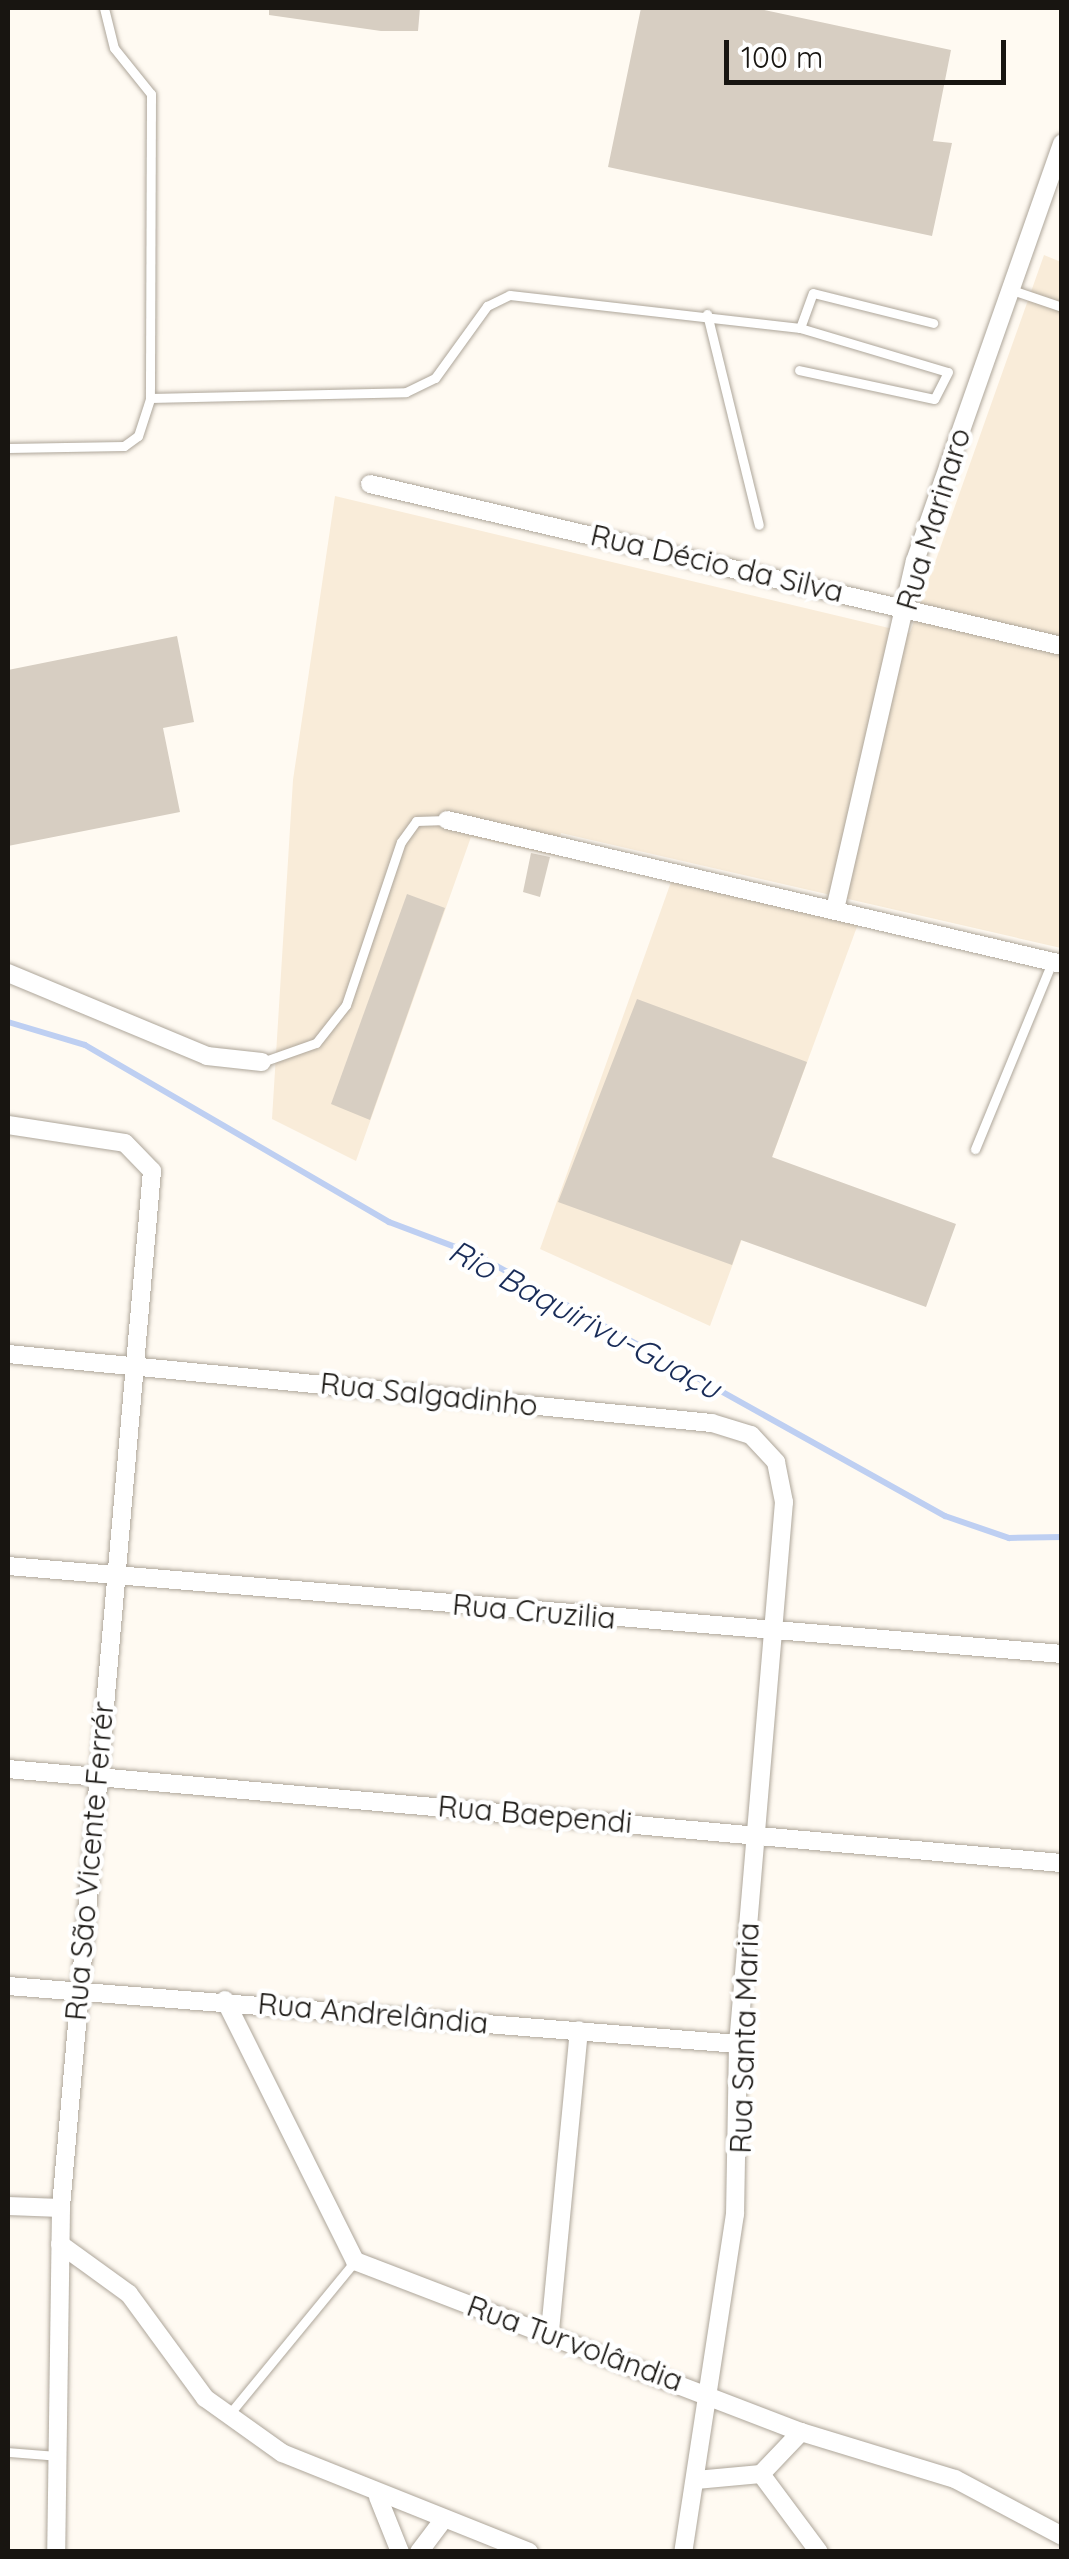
<!DOCTYPE html>
<meta charset="utf-8">
<style>
body{margin:0}
#map{position:relative;width:1069px;height:2559px;overflow:hidden;background:#fffaf2;font-family:Quicksand,sans-serif}
div>[style]{position:absolute}
.built>*{inset:0;background:#f9ecd9}
.stream>*{height:6px;margin:-3px;padding:0 3px;transform-origin:3px;border-radius:3px;background:#becff2}
.building>*{inset:0;background:#d7cec2}
.roads{filter:drop-shadow(0 0 2px #aea69a) drop-shadow(0 0 2px #aea69a)}
.lane>*{height:9px;margin:-4.5px;padding:0 4.5px;transform-origin:4.5px;border-radius:4.5px;background:#fff}
.street>*{height:18px;margin:-9px;padding:0 9px;transform-origin:9px;border-radius:9px;background:#fff}
span{translate:-50% -50%;white-space:nowrap;text-align:center;line-height:1.15;-webkit-text-stroke:9px #fff;paint-order:stroke}
.street-label{font-size:30px;color:#181511}
.water-label{font-size:32px;color:#192c58;font-style:italic}
.frame{position:absolute;inset:0;border:10px solid #181511;pointer-events:none}
.scale{position:absolute;left:724px;top:40px;width:282px;height:45px;box-sizing:border-box;border:5px solid #181511;border-top:0;padding-left:12px;font-size:30px;line-height:35px;white-space:nowrap;color:#181511;-webkit-text-stroke:8px #fff;paint-order:stroke}
</style>
<div id="map">
<div class="built">
<i style="clip-path:polygon(1044px 255px,1061px 262px,1061px 948px,561px 833px,556px 856px,471px 837px,356px 1161px,272px 1119px,293px 780px,335px 496px,910px 633px)"></i>
<i style="clip-path:polygon(671px 882px,858px 924px,710px 1326px,540px 1249px)"></i>
</div>
<div class="stream">
<i style="left:8px;top:1022px;width:80px;rotate:16.6deg"></i>
<i style="left:85px;top:1045px;width:352px;rotate:30.2deg"></i>
<i style="left:389px;top:1222px;width:94px;rotate:20.6deg"></i>
<i style="left:477px;top:1255px;width:536px;rotate:29.15deg"></i>
<i style="left:945px;top:1516px;width:68px;rotate:19deg"></i>
<i style="left:1009px;top:1538px;width:53px;rotate:-1.1deg"></i>
</div>
<div class="building">
<i style="clip-path:polygon(269px 8px,420px 8px,418px 31px,381px 31px,269px 15px)"></i>
<i style="clip-path:polygon(641px 8px,755px 8px,951px 50px,933px 141px,952px 143px,932px 236px,608px 167px)"></i>
<i style="clip-path:polygon(177px 636px,194px 722px,163px 728px,180px 812px,8px 846px,8px 670px)"></i>
<i style="clip-path:polygon(531px 853px,550px 857px,540px 897px,523px 892px)"></i>
<i style="clip-path:polygon(407px 894px,445px 908px,370px 1120px,331px 1104px)"></i>
<i style="clip-path:polygon(637px 999px,807px 1062px,772px 1157px,956px 1224px,926px 1307px,741px 1240px,732px 1265px,558px 1202px)"></i>
</div>
<div class="roads">
<div class="lane">
<i style="left:104px;top:8px;width:41px;rotate:76deg"></i>
<i style="left:114px;top:48px;width:59px;rotate:51.2deg"></i>
<i style="left:151px;top:94px;width:304px;rotate:90.2deg"></i>
<i style="left:150px;top:398px;width:256px;rotate:-1.3deg"></i>
<i style="left:406px;top:392px;width:32px;rotate:-26deg"></i>
<i style="left:435px;top:378px;width:89px;rotate:-54.2deg"></i>
<i style="left:487px;top:306px;width:25px;rotate:-26deg"></i>
<i style="left:510px;top:295px;width:292px;rotate:6.5deg"></i>
<i style="left:800px;top:328px;width:154px;rotate:16.6deg"></i>
<i style="left:948px;top:372px;width:30px;rotate:117deg"></i>
<i style="left:934px;top:399px;width:138px;rotate:-167.9deg"></i>
<i style="left:1009px;top:289px;width:56px;rotate:18.8deg"></i>
<i style="left:707px;top:314px;width:217px;rotate:76.2deg"></i>
<i style="left:800px;top:328px;width:37px;rotate:-70deg"></i>
<i style="left:813px;top:293px;width:124px;rotate:14deg"></i>
<i style="left:8px;top:448px;width:116px;rotate:-1deg"></i>
<i style="left:124px;top:446px;width:17px;rotate:-36deg"></i>
<i style="left:138px;top:436px;width:40px;rotate:-72deg"></i>
<i style="left:262px;top:1062px;width:57px;rotate:-19.4deg"></i>
<i style="left:316px;top:1043px;width:48px;rotate:-51.7deg"></i>
<i style="left:346px;top:1005px;width:172px;rotate:-71.4deg"></i>
<i style="left:401px;top:842px;width:26px;rotate:-54deg"></i>
<i style="left:416px;top:821px;width:31px;rotate:-2deg"></i>
<i style="left:975px;top:1149px;width:202px;rotate:-67.6deg"></i>
<i style="left:227px;top:2417px;width:202px;rotate:-50.6deg"></i>
<i style="left:8px;top:2452px;width:50px;rotate:4.6deg"></i>
</div>
<div class="street">
<i style="left:370px;top:484px;width:711px;rotate:13.18deg"></i>
<i style="left:447px;top:820px;width:632px;rotate:13.18deg"></i>
<i style="left:836px;top:905px;width:353px;rotate:-77.1deg"></i>
<i style="left:915px;top:561px;width:443px;rotate:-70.6deg"></i>
<i style="left:8px;top:973px;width:216px;rotate:22.6deg"></i>
<i style="left:207px;top:1056px;width:55px;rotate:6.2deg"></i>
<i style="left:8px;top:1125px;width:118px;rotate:8.7deg"></i>
<i style="left:125px;top:1143px;width:39px;rotate:46deg"></i>
<i style="left:152px;top:1171px;width:1041px;rotate:95.02deg"></i>
<i style="left:61px;top:2208px;width:344px;rotate:90.8deg"></i>
<i style="left:8px;top:1354px;width:707px;rotate:5.6deg"></i>
<i style="left:712px;top:1423px;width:41px;rotate:17.1deg"></i>
<i style="left:751px;top:1435px;width:37px;rotate:47deg"></i>
<i style="left:776px;top:1462px;width:41px;rotate:78.7deg"></i>
<i style="left:784px;top:1502px;width:544px;rotate:94.85deg"></i>
<i style="left:738px;top:2044px;width:170px;rotate:91deg"></i>
<i style="left:735px;top:2214px;width:342px;rotate:98.7deg"></i>
<i style="left:8px;top:1566px;width:1058px;rotate:4.77deg"></i>
<i style="left:8px;top:1769px;width:1058px;rotate:5.1deg"></i>
<i style="left:8px;top:1986px;width:732px;rotate:4.54deg"></i>
<i style="left:225px;top:2000px;width:292px;rotate:63.5deg"></i>
<i style="left:355px;top:2261px;width:478px;rotate:21deg"></i>
<i style="left:801px;top:2432px;width:161px;rotate:17deg"></i>
<i style="left:955px;top:2479px;width:121px;rotate:28deg"></i>
<i style="left:8px;top:2206px;width:53px;rotate:2.2deg"></i>
<i style="left:60px;top:2244px;width:85px;rotate:35.9deg"></i>
<i style="left:129px;top:2294px;width:129px;rotate:53.8deg"></i>
<i style="left:205px;top:2398px;width:95px;rotate:35.5deg"></i>
<i style="left:282px;top:2453px;width:266px;rotate:21.8deg"></i>
<i style="left:550px;top:2331px;width:302px;rotate:-84.5deg"></i>
<i style="left:761px;top:2474px;width:97px;rotate:53.4deg"></i>
<i style="left:696px;top:2480px;width:65px;rotate:-5.3deg"></i>
<i style="left:761px;top:2474px;width:58px;rotate:-46.4deg"></i>
<i style="left:378px;top:2497px;width:59px;rotate:68.2deg"></i>
<i style="left:419px;top:2552px;width:39px;rotate:-53deg"></i>
</div>
</div>
<div class="street-label">
<span style="left:933px;top:519px;rotate:-73deg">Rua Marinaro</span>
<span style="left:717px;top:563px;rotate:13deg">Rua Décio da Silva</span>
<span style="left:429px;top:1394px;rotate:6deg">Rua Salgadinho</span>
<span style="left:534px;top:1611px;rotate:5deg">Rua Cruzilia</span>
<span style="left:535px;top:1814px;rotate:5deg">Rua Baependi</span>
<span style="left:89px;top:1861px;rotate:-85deg">Rua São Vicente Ferrér</span>
<span style="left:373px;top:2013px;rotate:5deg">Rua Andrelândia</span>
<span style="left:744px;top:2038px;rotate:-88deg">Rua Santa Maria</span>
<span style="left:575px;top:2343px;rotate:20deg">Rua Turvolândia</span>
</div>
<div class="water-label">
<span style="left:585px;top:1319px;rotate:28deg">Rio Baquirivu-Guaçu</span>
</div>
<div class="frame"></div>
<div class="scale">100 m</div>
</div>
